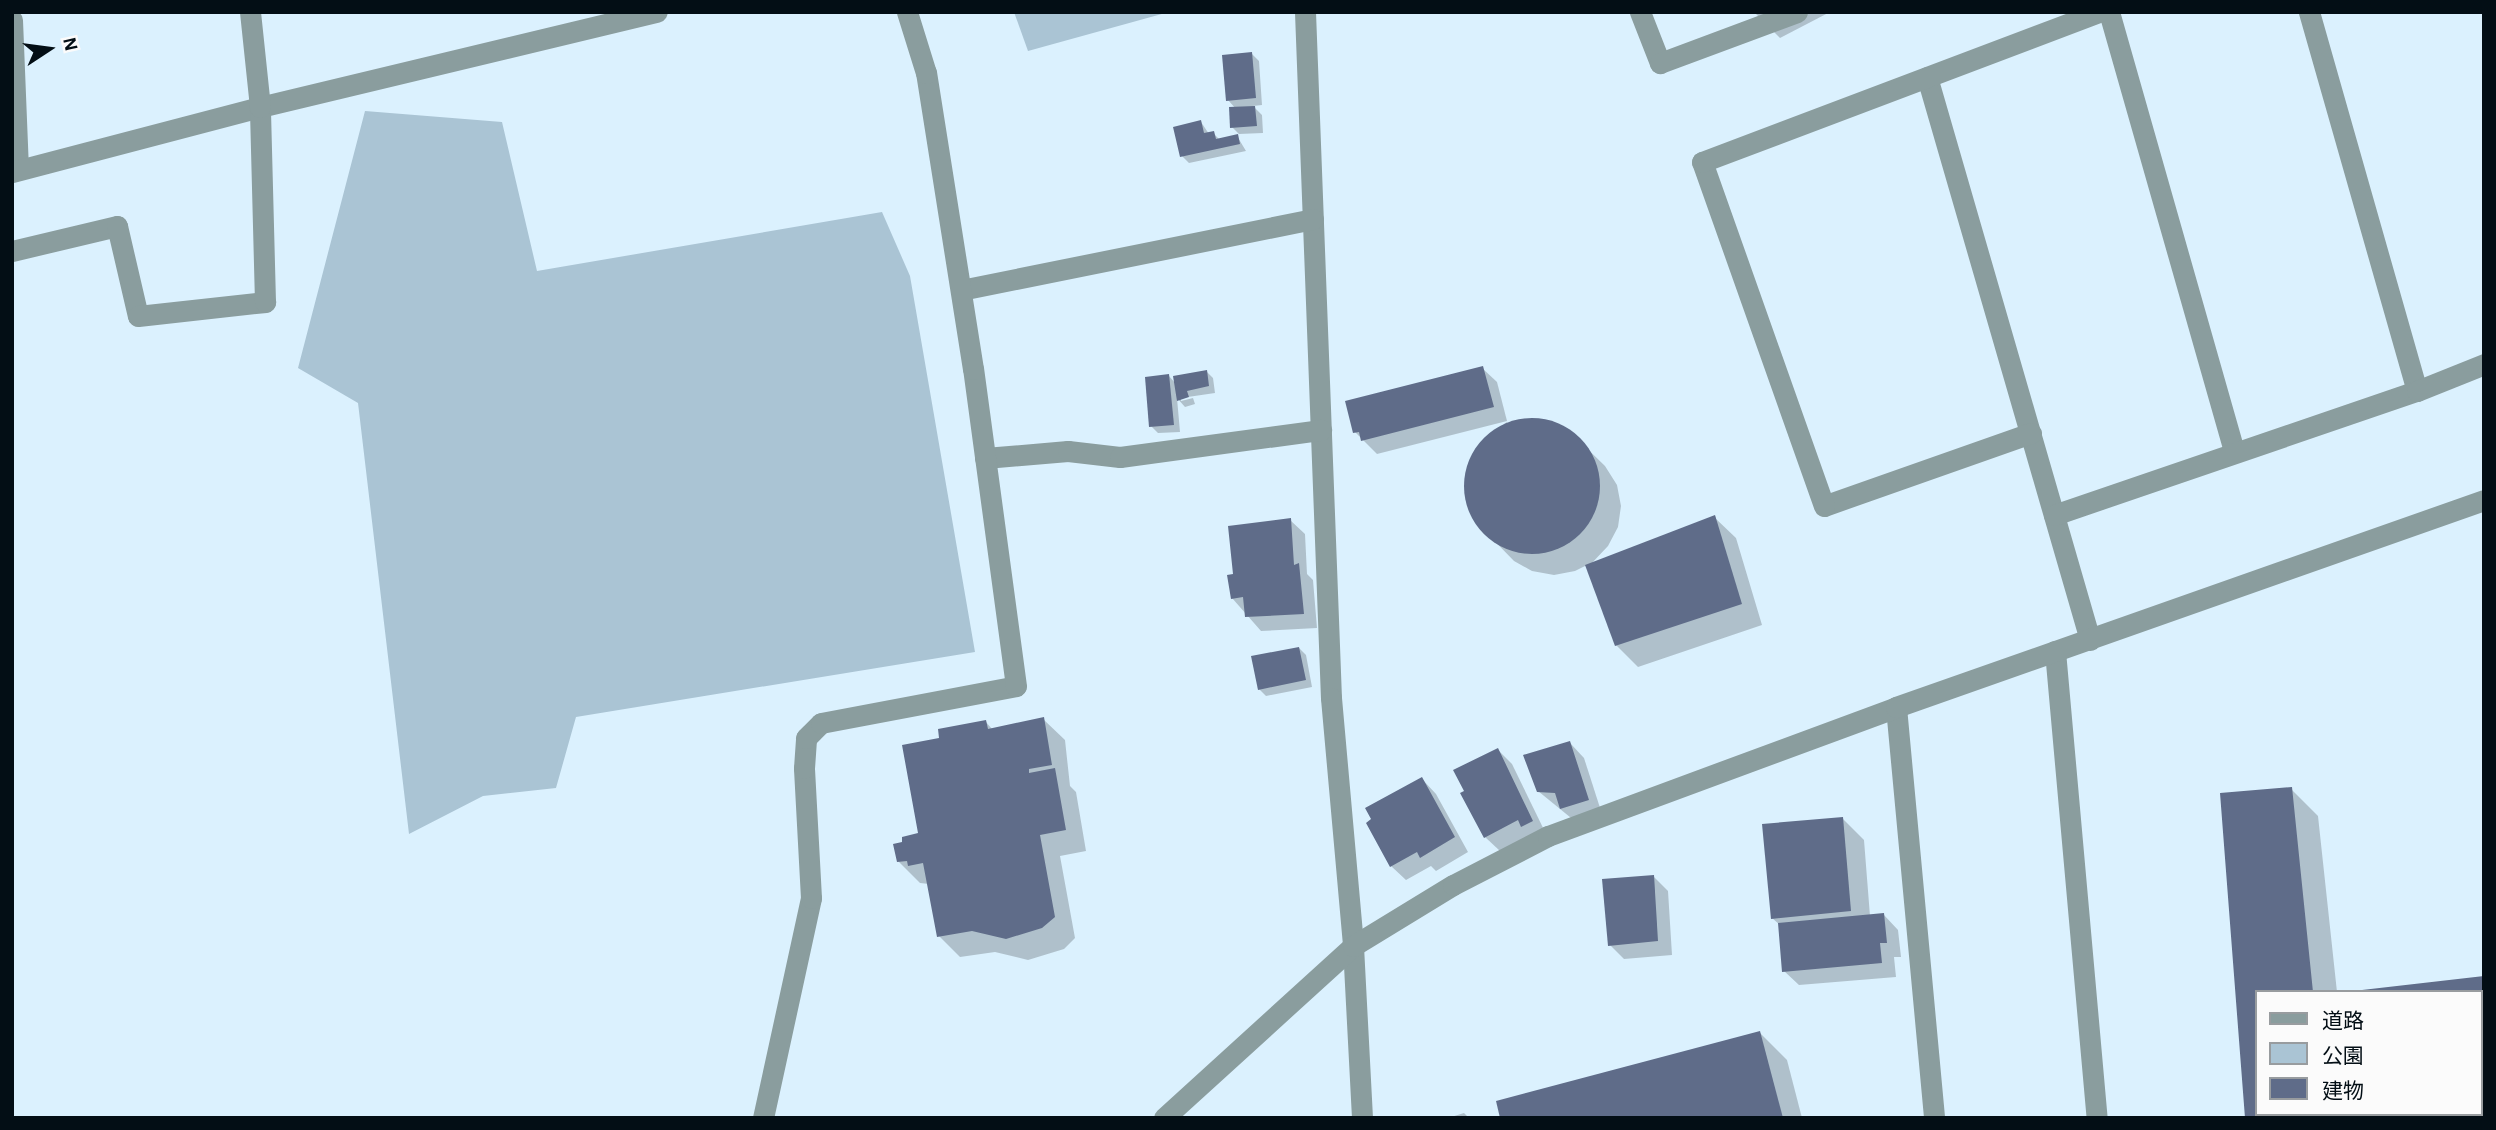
<!DOCTYPE html>
<meta charset="utf-8">
<style>
body{margin:0}
#map{position:relative;width:2496px;height:1130px;overflow:hidden;background:#dbf1fe;font-family:"Alegreya Sans","Noto Sans JP",sans-serif}
div>[style]{position:absolute}
.green>*{inset:0;background:#aac4d4}
.shadow>*{inset:0;background:#0003}
.building>*{inset:0;background:#5f6c89}
.round{border-radius:50%}
.minor>*{height:21px;margin:-10.5px;padding:0 10.5px;transform-origin:10.5px;border-radius:10.5px;background:#8a9d9e}
span{translate:-50% -50%;white-space:nowrap;text-align:center;line-height:1.15;-webkit-text-stroke:6px #fbfbfb;paint-order:stroke}
.frame{position:absolute;inset:0;border:14px solid #030e15;pointer-events:none}
.legend{position:absolute;left:2255px;top:990px;width:228px;height:126px;box-sizing:border-box;background:#fbfbfb;border:2px solid #989c9f;margin:0;padding:9px 12px;list-style:none;font-size:21px;color:#030e15}
.legend li{display:flex;align-items:center;gap:14px;height:35px}
.legend b{width:35px;border:2px solid #989c9f}
.north{position:absolute;left:14px;top:14px;width:70px;height:70px;-webkit-text-stroke:5px #fbfbfb;paint-order:stroke;rotate:77deg;font-size:19px;font-weight:700;line-height:28px;text-align:center;color:#030e15}
.north::after{content:'';display:block;margin:auto;width:24px;height:32px;background:#030e15;clip-path:polygon(50% 0,100% 100%,50% 72%,0 100%)}
</style>
<div id="map">
<div class="green">
<i style="clip-path:polygon(1014px 12px,1169px 12px,1028px 51px)"></i>
<i style="clip-path:polygon(365px 111px,502px 122px,537px 271px,882px 212px,910px 276px,975px 652px,576px 717px,556px 788px,483px 796px,409px 834px,358px 403px,298px 368px)"></i>
</div>
<div class="shadow">
<i style="clip-path:polygon(1754px 12px,1830px 12px,1780px 38px)"></i>
<i style="clip-path:polygon(1252px 54px,1259px 61px,1262px 105px,1253px 106px,1262px 115px,1263px 133px,1239px 134px,1232px 127px,1236px 109px,1228px 100px)"></i>
<i style="clip-path:polygon(1201px 122px,1209px 134px,1213px 133px,1220px 140px,1237px 136px,1246px 151px,1189px 163px,1182px 156px)"></i>
<i style="clip-path:polygon(1482px 368px,1497px 382px,1507px 421px,1377px 454px,1355px 432px)"></i>
<i style="clip-path:polygon(1206px 371px,1213px 378px,1215px 393px,1181px 398px,1181px 401px,1193px 398px,1195px 404px,1185px 407px,1177px 398px,1180px 432px,1158px 433px,1151px 426px,1169px 376px,1175px 383px)"></i>
<i style="clip-path:polygon(1523px 419px,1545px 420px,1566px 428px,1605px 466px,1617px 485px,1621px 506px,1618px 527px,1608px 546px,1591px 564px,1714px 517px,1736px 538px,1762px 625px,1638px 667px,1616px 645px,1587px 565px,1575px 571px,1554px 575px,1532px 571px,1514px 561px,1476px 522px,1467px 501px,1466px 479px,1471px 458px,1484px 439px,1507px 422px,1508px 424px)"></i>
<i style="clip-path:polygon(1290px 520px,1305px 534px,1307px 574px,1313px 580px,1317px 628px,1261px 631px,1232px 598px,1235px 576px)"></i>
<i style="clip-path:polygon(1299px 648px,1306px 655px,1312px 687px,1266px 696px,1259px 689px)"></i>
<i style="clip-path:polygon(1043px 719px,1065px 740px,1070px 786px,1076px 792px,1086px 851px,1060px 856px,1075px 938px,1064px 949px,1028px 960px,995px 952px,960px 957px,939px 936px,929px 884px,920px 883px,898px 861px,920px 834px,941px 739px,985px 721px,993px 730px)"></i>
<i style="clip-path:polygon(1570px 743px,1584px 758px,1602px 814px,1576px 822px,1538px 791px)"></i>
<i style="clip-path:polygon(1498px 750px,1512px 764px,1547px 836px,1500px 851px,1485px 837px)"></i>
<i style="clip-path:polygon(1422px 779px,1436px 794px,1468px 852px,1436px 871px,1431px 866px,1406px 880px,1391px 866px)"></i>
<i style="clip-path:polygon(2291px 789px,2318px 816px,2337px 992px,2256px 992px,2256px 1114px,2480px 1114px,2480px 992px,2361px 992px,2484px 978px,2484px 1118px,2247px 1118px,2222px 795px)"></i>
<i style="clip-path:polygon(1843px 819px,1864px 840px,1870px 916px,1884px 915px,1898px 930px,1901px 957px,1894px 957px,1896px 977px,1799px 985px,1784px 971px,1780px 925px,1772px 918px)"></i>
<i style="clip-path:polygon(1653px 876px,1668px 891px,1672px 955px,1624px 959px,1610px 945px)"></i>
<i style="clip-path:polygon(1760px 1033px,1787px 1060px,1802px 1118px,1502px 1118px)"></i>
<i style="clip-path:polygon(1464px 1113px,1469px 1118px,1448px 1118px)"></i>
</div>
<div class="building">
<i style="clip-path:polygon(1252px 52px,1256px 98px,1226px 101px,1222px 55px)"></i>
<i style="clip-path:polygon(1255px 106px,1257px 126px,1230px 128px,1229px 107px)"></i>
<i style="clip-path:polygon(1201px 120px,1204px 133px,1214px 131px,1216px 139px,1238px 134px,1240px 144px,1180px 157px,1173px 127px)"></i>
<i style="clip-path:polygon(1483px 366px,1494px 407px,1361px 441px,1359px 432px,1353px 433px,1345px 401px)"></i>
<i style="clip-path:polygon(1207px 370px,1209px 386px,1187px 391px,1189px 397px,1177px 401px,1173px 376px)"></i>
<i style="clip-path:polygon(1169px 374px,1174px 425px,1149px 427px,1145px 377px)"></i>
<i class="round" style="left:1464px;top:418px;width:136px;height:136px"></i>
<i style="clip-path:polygon(1715px 515px,1742px 604px,1615px 646px,1585px 565px)"></i>
<i style="clip-path:polygon(1291px 518px,1294px 565px,1299px 563px,1304px 614px,1245px 617px,1243px 597px,1231px 599px,1227px 575px,1233px 574px,1228px 526px)"></i>
<i style="clip-path:polygon(1299px 647px,1306px 680px,1258px 690px,1251px 656px)"></i>
<i style="clip-path:polygon(1044px 717px,1052px 765px,1029px 769px,1029px 773px,1055px 768px,1066px 830px,1040px 835px,1055px 917px,1042px 928px,1006px 939px,972px 931px,937px 937px,923px 863px,908px 866px,907px 861px,897px 862px,893px 844px,902px 842px,902px 837px,918px 833px,902px 745px,939px 738px,938px 729px,986px 720px,988px 729px)"></i>
<i style="clip-path:polygon(1570px 741px,1589px 800px,1560px 809px,1555px 793px,1537px 792px,1523px 755px)"></i>
<i style="clip-path:polygon(1498px 748px,1533px 821px,1521px 827px,1518px 820px,1484px 838px,1460px 793px,1464px 791px,1453px 770px)"></i>
<i style="clip-path:polygon(1422px 777px,1455px 837px,1420px 858px,1417px 852px,1390px 867px,1366px 823px,1371px 819px,1365px 808px)"></i>
<i style="clip-path:polygon(2292px 787px,2313px 992px,2256px 992px,2256px 1114px,2480px 1114px,2480px 992px,2362px 990px,2484px 976px,2484px 1118px,2245px 1118px,2220px 793px)"></i>
<i style="clip-path:polygon(1843px 817px,1851px 911px,1771px 919px,1762px 824px)"></i>
<i style="clip-path:polygon(1654px 875px,1658px 941px,1608px 946px,1602px 879px)"></i>
<i style="clip-path:polygon(1884px 913px,1887px 943px,1880px 943px,1882px 963px,1782px 972px,1778px 923px)"></i>
<i style="clip-path:polygon(1760px 1031px,1783px 1118px,1500px 1118px,1496px 1101px)"></i>
</div>
<div class="minor">
<i style="left:1305px;top:12px;width:686px;rotate:87.83deg"></i>
<i style="left:1331px;top:698px;width:249px;rotate:84.9deg"></i>
<i style="left:1353px;top:946px;width:172px;rotate:87deg"></i>
<i style="left:1640px;top:12px;width:55px;rotate:68.6deg"></i>
<i style="left:1660px;top:63px;width:146px;rotate:-20.4deg"></i>
<i style="left:2109px;top:12px;width:457px;rotate:74.1deg"></i>
<i style="left:2309px;top:12px;width:394px;rotate:74.1deg"></i>
<i style="left:12px;top:20px;width:150px;rotate:87.7deg"></i>
<i style="left:1927px;top:77px;width:586px;rotate:73.85deg"></i>
<i style="left:12px;top:172px;width:256px;rotate:-14.7deg"></i>
<i style="left:260px;top:107px;width:408px;rotate:-13.5deg"></i>
<i style="left:12px;top:251px;width:108px;rotate:-13.4deg"></i>
<i style="left:117px;top:226px;width:92px;rotate:76.9deg"></i>
<i style="left:138px;top:316px;width:128px;rotate:-6.3deg"></i>
<i style="left:265px;top:302px;width:195px;rotate:-91.5deg"></i>
<i style="left:260px;top:107px;width:96px;rotate:-96deg"></i>
<i style="left:961px;top:290px;width:359px;rotate:-11.4deg"></i>
<i style="left:2031px;top:433px;width:219px;rotate:160.6deg"></i>
<i style="left:1824px;top:506px;width:365px;rotate:-109.5deg"></i>
<i style="left:1702px;top:162px;width:423px;rotate:-20.7deg"></i>
<i style="left:985px;top:458px;width:83px;rotate:-4.8deg"></i>
<i style="left:1068px;top:451px;width:52px;rotate:6.6deg"></i>
<i style="left:1120px;top:457px;width:203px;rotate:-7.7deg"></i>
<i style="left:2054px;top:515px;width:384px;rotate:-18.9deg"></i>
<i style="left:2417px;top:391px;width:72px;rotate:-21.9deg"></i>
<i style="left:2055px;top:651px;width:469px;rotate:84.9deg"></i>
<i style="left:1896px;top:707px;width:413px;rotate:84.7deg"></i>
<i style="left:763px;top:1118px;width:225px;rotate:-77.7deg"></i>
<i style="left:811px;top:898px;width:130px;rotate:-93.1deg"></i>
<i style="left:804px;top:768px;width:30px;rotate:-86deg"></i>
<i style="left:806px;top:738px;width:21px;rotate:-45deg"></i>
<i style="left:821px;top:723px;width:198px;rotate:-10.7deg"></i>
<i style="left:1016px;top:686px;width:320px;rotate:-97.7deg"></i>
<i style="left:973px;top:369px;width:300px;rotate:-99deg"></i>
<i style="left:926px;top:73px;width:64px;rotate:-107.3deg"></i>
<i style="left:1164px;top:1118px;width:256px;rotate:-42.3deg"></i>
<i style="left:1353px;top:946px;width:117px;rotate:-31.4deg"></i>
<i style="left:1453px;top:885px;width:107px;rotate:-27.3deg"></i>
<i style="left:1548px;top:836px;width:371px;rotate:-20.3deg"></i>
<i style="left:1896px;top:707px;width:623px;rotate:-19.39deg"></i>
</div>
<div class="frame"></div>
<ul class="legend">
<li><b style="height:9px;background:#8a9d9e"></b>道路</li>
<li><b style="height:19px;background:#aac4d4"></b>公園</li>
<li><b style="height:19px;background:#5f6c89"></b>建物</li>
</ul>
<div class="north">N</div>
</div>
